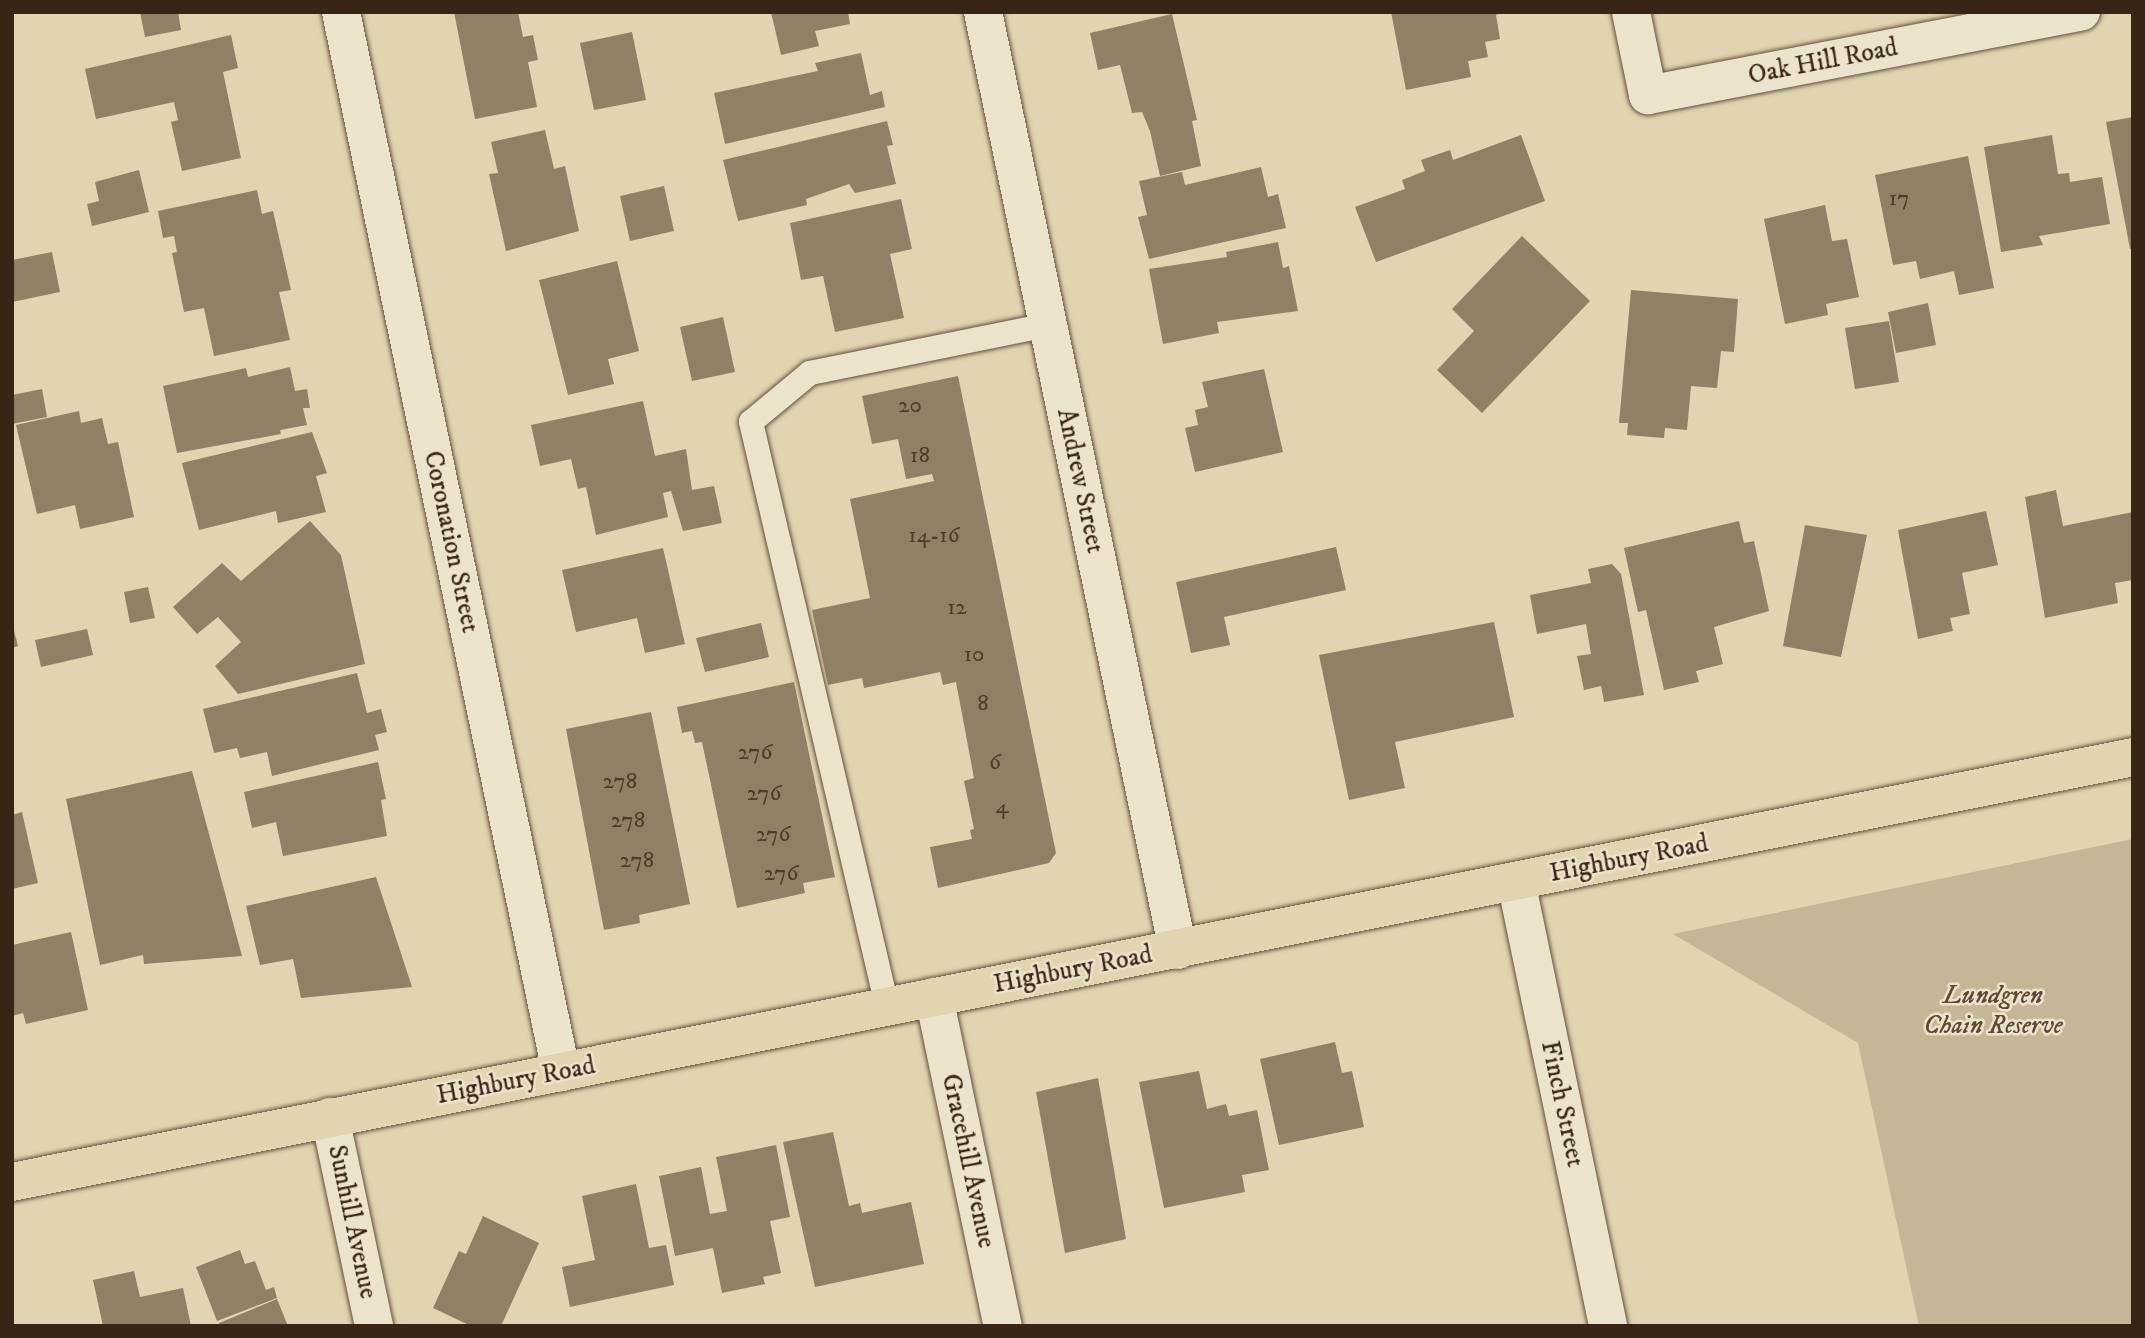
<!DOCTYPE html>
<style>
body{margin:0}
#map{position:relative;width:2145px;height:1338px;overflow:hidden;background:#e1d4b0;font-family:"IM FELL DW Pica",serif}
div>[style]{position:absolute}
.green>*{inset:0;background:#c4b696}
.building>*{inset:0;background:#908066}
.roads{filter:drop-shadow(0 0 2px #63513c) drop-shadow(0 0 2px #63513c)}
.service>*{height:24px;margin:-12px;padding:0 12px;transform-origin:12px;border-radius:12px;background:#ece3cc}
.minor>*{height:38px;margin:-19px;padding:0 19px;transform-origin:19px;border-radius:19px;background:#ece3cc}
.primary>*{height:38px;margin:-19px;padding:0 19px;transform-origin:19px;border-radius:19px;background:#e1d4b0}
span{translate:-50% -50%;white-space:nowrap;text-align:center;line-height:1.15;-webkit-text-stroke:5px #ece3cc;paint-order:stroke}
.number-label{font-size:23px;color:#4f3c2a}
.number-label span{-webkit-text-stroke-width:0}
.street-label{font-size:26px;color:#392516}
.park-label{font-size:26px;color:#5c4936;font-style:italic}
.frame{position:absolute;inset:0;border:14px solid #392516;pointer-events:none}
</style>
<div id="map">
<div class="green">
<i style="clip-path:polygon(2133px 839px,2133px 1326px,1919px 1326px,1858px 1043px,1673px 934px)"></i>
</div>
<div class="building">
<i style="clip-path:polygon(140px 12px,178px 12px,181px 30px,145px 37px)"></i>
<i style="clip-path:polygon(454px 12px,518px 12px,523px 37px,533px 35px,538px 60px,528px 62px,537px 107px,475px 119px)"></i>
<i style="clip-path:polygon(771px 12px,848px 12px,850px 24px,815px 31px,819px 46px,781px 55px)"></i>
<i style="clip-path:polygon(1391px 12px,1502px 12px,1496px 15px,1500px 39px,1485px 42px,1488px 57px,1468px 61px,1471px 77px,1406px 90px)"></i>
<i style="clip-path:polygon(1172px 14px,1197px 120px,1192px 121px,1201px 166px,1160px 176px,1150px 131px,1142px 112px,1132px 113px,1120px 65px,1098px 70px,1090px 33px)"></i>
<i style="clip-path:polygon(632px 32px,646px 100px,594px 110px,580px 43px)"></i>
<i style="clip-path:polygon(231px 35px,238px 68px,223px 72px,241px 158px,182px 171px,171px 122px,178px 120px,174px 102px,96px 119px,85px 69px)"></i>
<i style="clip-path:polygon(861px 53px,870px 95px,882px 91px,885px 107px,725px 144px,714px 93px,818px 71px,815px 63px)"></i>
<i style="clip-path:polygon(2133px 117px,2133px 249px,2130px 249px,2106px 122px)"></i>
<i style="clip-path:polygon(887px 121px,893px 145px,887px 146px,896px 184px,855px 193px,849px 184px,806px 199px,807px 205px,738px 221px,723px 160px)"></i>
<i style="clip-path:polygon(545px 130px,554px 169px,565px 166px,579px 231px,506px 251px,489px 174px,498px 173px,491px 142px)"></i>
<i style="clip-path:polygon(1521px 135px,1545px 201px,1376px 262px,1355px 207px,1405px 189px,1402px 180px,1425px 171px,1421px 160px,1450px 150px,1453px 160px)"></i>
<i style="clip-path:polygon(2052px 135px,2058px 174px,2069px 173px,2070px 182px,2102px 177px,2110px 224px,2039px 236px,2043px 245px,2001px 252px,1984px 147px)"></i>
<i style="clip-path:polygon(1968px 156px,1994px 288px,1959px 295px,1954px 271px,1920px 279px,1916px 261px,1893px 265px,1875px 175px)"></i>
<i style="clip-path:polygon(1261px 167px,1268px 197px,1278px 194px,1286px 228px,1149px 259px,1138px 217px,1147px 215px,1139px 181px,1182px 172px,1185px 185px)"></i>
<i style="clip-path:polygon(139px 170px,149px 212px,92px 226px,87px 204px,99px 201px,95px 182px)"></i>
<i style="clip-path:polygon(664px 186px,674px 231px,630px 241px,620px 196px)"></i>
<i style="clip-path:polygon(257px 190px,262px 214px,273px 211px,291px 290px,279px 292px,290px 340px,214px 356px,204px 308px,184px 312px,172px 253px,177px 252px,174px 236px,163px 238px,158px 211px)"></i>
<i style="clip-path:polygon(901px 199px,912px 249px,890px 254px,904px 318px,835px 332px,823px 276px,801px 280px,790px 223px)"></i>
<i style="clip-path:polygon(1825px 205px,1832px 241px,1847px 239px,1859px 297px,1826px 304px,1828px 315px,1785px 324px,1764px 219px)"></i>
<i style="clip-path:polygon(1522px 236px,1590px 301px,1482px 413px,1437px 370px,1474px 331px,1452px 309px)"></i>
<i style="clip-path:polygon(1278px 242px,1283px 268px,1289px 266px,1298px 311px,1217px 322px,1219px 333px,1163px 344px,1149px 269px,1227px 257px,1226px 252px)"></i>
<i style="clip-path:polygon(52px 252px,60px 292px,12px 302px,12px 260px)"></i>
<i style="clip-path:polygon(617px 261px,639px 351px,608px 359px,614px 384px,568px 395px,539px 280px)"></i>
<i style="clip-path:polygon(1631px 290px,1738px 299px,1734px 352px,1721px 351px,1717px 388px,1691px 386px,1687px 430px,1665px 428px,1664px 438px,1627px 435px,1628px 423px,1619px 423px)"></i>
<i style="clip-path:polygon(1928px 303px,1936px 345px,1896px 353px,1888px 312px)"></i>
<i style="clip-path:polygon(723px 317px,735px 372px,692px 381px,680px 327px)"></i>
<i style="clip-path:polygon(1889px 321px,1899px 382px,1855px 389px,1845px 328px)"></i>
<i style="clip-path:polygon(290px 367px,295px 391px,307px 389px,310px 408px,303px 408px,307px 425px,280px 430px,281px 434px,177px 453px,163px 386px,246px 368px,248px 377px)"></i>
<i style="clip-path:polygon(1264px 369px,1283px 452px,1195px 472px,1185px 428px,1198px 425px,1195px 410px,1208px 407px,1202px 382px)"></i>
<i style="clip-path:polygon(958px 376px,1056px 853px,1049px 863px,938px 888px,930px 847px,972px 839px,970px 830px,974px 829px,964px 781px,974px 778px,956px 682px,943px 685px,940px 672px,864px 688px,862px 678px,828px 685px,812px 610px,870px 598px,850px 499px,934px 481px,932px 474px,906px 479px,898px 439px,872px 444px,862px 396px)"></i>
<i style="clip-path:polygon(42px 389px,47px 417px,12px 424px,12px 395px)"></i>
<i style="clip-path:polygon(643px 401px,655px 456px,686px 449px,692px 490px,714px 486px,722px 523px,683px 531px,671px 491px,663px 493px,668px 517px,596px 535px,586px 487px,578px 489px,571px 459px,540px 466px,531px 425px)"></i>
<i style="clip-path:polygon(79px 411px,81px 423px,102px 418px,108px 444px,118px 442px,134px 517px,80px 529px,75px 505px,37px 514px,16px 425px)"></i>
<i style="clip-path:polygon(312px 432px,327px 473px,316px 476px,326px 512px,278px 523px,276px 511px,199px 530px,182px 463px)"></i>
<i style="clip-path:polygon(2056px 490px,2063px 526px,2133px 512px,2133px 580px,2115px 583px,2118px 603px,2045px 618px,2025px 497px)"></i>
<i style="clip-path:polygon(1986px 511px,1998px 565px,1962px 573px,1970px 614px,1950px 618px,1953px 631px,1918px 639px,1898px 530px)"></i>
<i style="clip-path:polygon(310px 521px,341px 555px,365px 664px,238px 694px,215px 666px,241px 642px,218px 617px,197px 634px,173px 607px,222px 563px,241px 581px)"></i>
<i style="clip-path:polygon(1739px 521px,1744px 543px,1754px 541px,1769px 611px,1714px 627px,1723px 664px,1696px 671px,1699px 682px,1664px 690px,1646px 610px,1638px 612px,1624px 548px)"></i>
<i style="clip-path:polygon(1805px 525px,1867px 535px,1841px 657px,1783px 646px)"></i>
<i style="clip-path:polygon(1336px 547px,1346px 590px,1224px 617px,1230px 645px,1191px 653px,1176px 582px)"></i>
<i style="clip-path:polygon(663px 548px,685px 644px,645px 653px,637px 618px,576px 632px,562px 570px)"></i>
<i style="clip-path:polygon(1612px 564px,1621px 574px,1644px 695px,1604px 702px,1601px 686px,1584px 690px,1577px 656px,1591px 654px,1586px 624px,1537px 634px,1530px 595px,1591px 583px,1588px 569px)"></i>
<i style="clip-path:polygon(148px 587px,155px 618px,130px 623px,124px 592px)"></i>
<i style="clip-path:polygon(1494px 622px,1514px 717px,1395px 742px,1405px 788px,1349px 800px,1319px 655px)"></i>
<i style="clip-path:polygon(12px 623px,18px 646px,12px 648px)"></i>
<i style="clip-path:polygon(761px 623px,769px 657px,705px 672px,696px 638px)"></i>
<i style="clip-path:polygon(87px 629px,93px 655px,41px 667px,35px 640px)"></i>
<i style="clip-path:polygon(357px 673px,367px 713px,381px 709px,387px 732px,375px 735px,379px 750px,272px 776px,267px 752px,240px 758px,237px 748px,214px 753px,203px 709px)"></i>
<i style="clip-path:polygon(794px 682px,835px 877px,803px 883px,805px 893px,737px 908px,702px 742px,695px 743px,692px 731px,682px 733px,677px 707px)"></i>
<i style="clip-path:polygon(651px 712px,690px 904px,639px 915px,640px 923px,604px 930px,566px 729px)"></i>
<i style="clip-path:polygon(378px 762px,386px 799px,381px 800px,387px 836px,283px 856px,276px 822px,252px 828px,244px 792px)"></i>
<i style="clip-path:polygon(192px 771px,242px 956px,144px 964px,143px 955px,100px 965px,66px 799px)"></i>
<i style="clip-path:polygon(22px 812px,38px 883px,12px 889px,12px 815px)"></i>
<i style="clip-path:polygon(376px 877px,412px 987px,301px 998px,293px 959px,260px 965px,246px 906px)"></i>
<i style="clip-path:polygon(71px 932px,88px 1010px,26px 1024px,23px 1013px,12px 1016px,12px 945px)"></i>
<i style="clip-path:polygon(1335px 1042px,1342px 1073px,1352px 1071px,1364px 1127px,1279px 1145px,1260px 1059px)"></i>
<i style="clip-path:polygon(1199px 1071px,1207px 1109px,1226px 1104px,1229px 1116px,1257px 1110px,1269px 1170px,1242px 1175px,1245px 1192px,1164px 1208px,1139px 1082px)"></i>
<i style="clip-path:polygon(1098px 1078px,1126px 1239px,1065px 1253px,1036px 1092px)"></i>
<i style="clip-path:polygon(833px 1132px,849px 1206px,860px 1203px,862px 1213px,911px 1202px,924px 1264px,815px 1287px,783px 1142px)"></i>
<i style="clip-path:polygon(776px 1145px,790px 1217px,770px 1221px,781px 1273px,763px 1277px,765px 1284px,722px 1293px,713px 1248px,675px 1256px,659px 1176px,701px 1167px,710px 1214px,727px 1211px,716px 1157px)"></i>
<i style="clip-path:polygon(636px 1184px,649px 1248px,666px 1245px,674px 1285px,570px 1307px,562px 1267px,595px 1260px,582px 1196px)"></i>
<i style="clip-path:polygon(483px 1216px,539px 1243px,501px 1326px,471px 1326px,433px 1308px,459px 1251px,466px 1254px)"></i>
<i style="clip-path:polygon(240px 1250px,245px 1264px,255px 1261px,266px 1290px,274px 1287px,277px 1298px,217px 1321px,196px 1267px)"></i>
<i style="clip-path:polygon(134px 1271px,140px 1297px,183px 1288px,191px 1326px,103px 1326px,93px 1280px)"></i>
<i style="clip-path:polygon(277px 1299px,288px 1326px,220px 1326px,219px 1323px)"></i>
</div>
<div class="roads">
<div class="service">
<i style="left:887px;top:1006px;width:600px;rotate:-103.11deg"></i>
<i style="left:751px;top:422px;width:77px;rotate:-39.7deg"></i>
<i style="left:810px;top:373px;width:243px;rotate:-11.4deg"></i>
</div>
<div class="minor">
<i style="left:341px;top:12px;width:1083px;rotate:78.27deg"></i>
<i style="left:983px;top:12px;width:958px;rotate:78.26deg"></i>
<i style="left:1631px;top:12px;width:85px;rotate:78.4deg"></i>
<i style="left:1648px;top:95px;width:441px;rotate:-10.9deg"></i>
<i style="left:1516px;top:881px;width:454px;rotate:78.3deg"></i>
<i style="left:934px;top:997px;width:336px;rotate:78.2deg"></i>
<i style="left:330px;top:1117px;width:214px;rotate:78.1deg"></i>
</div>
<div class="primary">
<i style="left:12px;top:1182px;width:2163px;rotate:-11.33deg"></i>
</div>
</div>
<div class="number-label">
<span style="left:1899px;top:199px">17</span>
<span style="left:910px;top:406px">20</span>
<span style="left:920px;top:456px">18</span>
<span style="left:934px;top:536px">14-16</span>
<span style="left:957px;top:608px">12</span>
<span style="left:974px;top:655px">10</span>
<span style="left:983px;top:704px">8</span>
<span style="left:755px;top:753px">276</span>
<span style="left:995px;top:763px">6</span>
<span style="left:620px;top:782px">278</span>
<span style="left:764px;top:794px">276</span>
<span style="left:1002px;top:807px">4</span>
<span style="left:628px;top:821px">278</span>
<span style="left:773px;top:835px">276</span>
<span style="left:637px;top:861px">278</span>
<span style="left:781px;top:874px">276</span>
</div>
<div class="street-label">
<span style="left:1823px;top:62px;rotate:-11deg">Oak Hill Road</span>
<span style="left:1080px;top:481px;rotate:78deg">Andrew Street</span>
<span style="left:451px;top:542px;rotate:78deg">Coronation Street</span>
<span style="left:1629px;top:859px;rotate:-11deg">Highbury Road</span>
<span style="left:1073px;top:970px;rotate:-11deg">Highbury Road</span>
<span style="left:516px;top:1081px;rotate:-11deg">Highbury Road</span>
<span style="left:1562px;top:1104px;rotate:78deg">Finch Street</span>
<span style="left:968px;top:1161px;rotate:78deg">Gracehill Avenue</span>
<span style="left:352px;top:1222px;rotate:78deg">Sunhill Avenue</span>
</div>
<div class="park-label">
<span style="left:1993px;top:1011px">Lundgren<br>Chain Reserve</span>
</div>
<div class="frame"></div>
</div>
